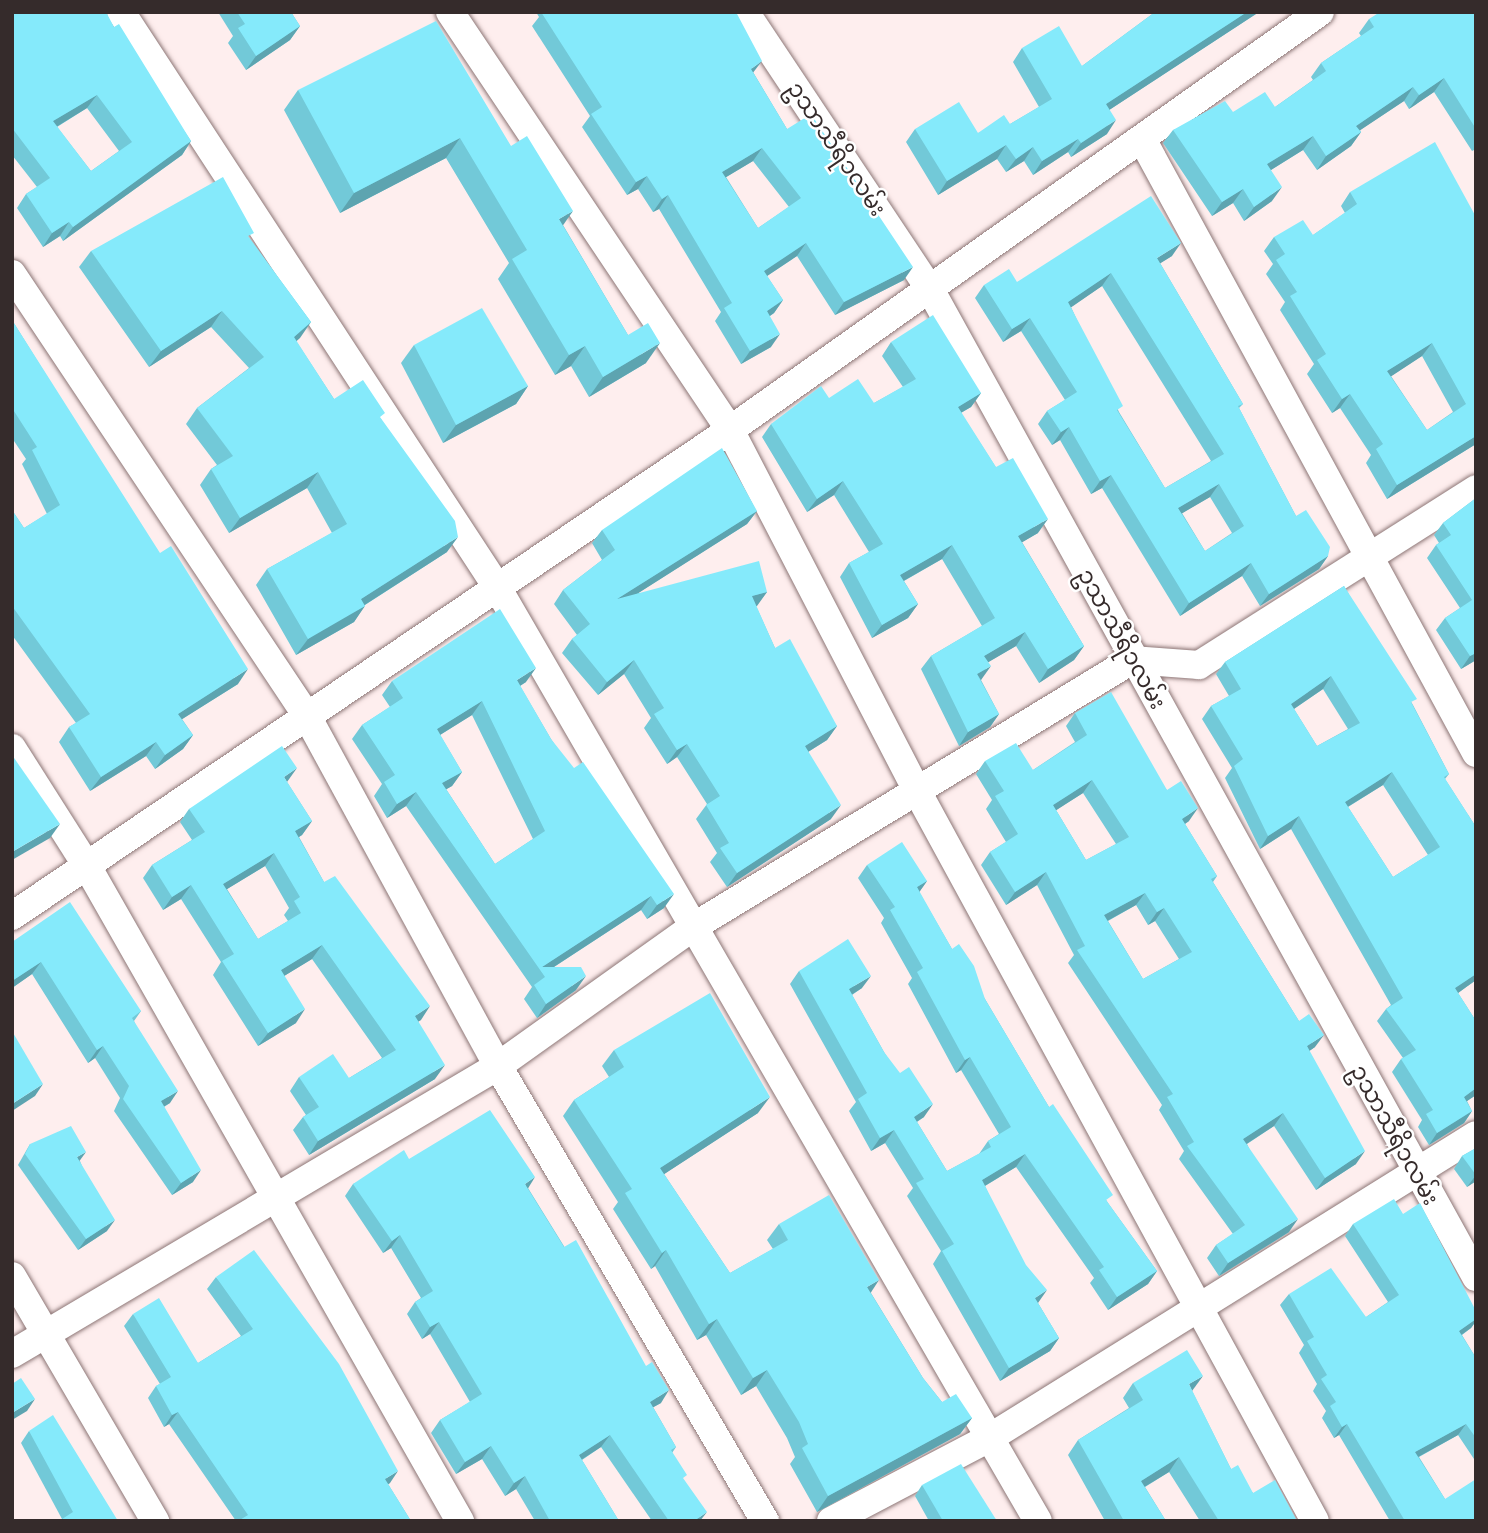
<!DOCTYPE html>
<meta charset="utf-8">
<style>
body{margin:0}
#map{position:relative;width:1488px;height:1533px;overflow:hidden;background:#feeeee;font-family:"Sofia Sans Condensed","Noto Sans Myanmar",sans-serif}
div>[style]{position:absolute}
.roads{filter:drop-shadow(0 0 2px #8d7676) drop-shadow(0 0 2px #8d7676)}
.minor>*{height:28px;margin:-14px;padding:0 14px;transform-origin:14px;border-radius:14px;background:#fff}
.wall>*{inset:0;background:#72c9d8}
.shaded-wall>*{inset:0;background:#5da4b0}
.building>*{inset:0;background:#85eafb}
span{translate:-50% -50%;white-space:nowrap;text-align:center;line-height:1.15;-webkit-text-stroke:5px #fff;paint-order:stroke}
.street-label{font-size:23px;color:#352b2b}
.frame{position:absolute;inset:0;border:14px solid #352b2b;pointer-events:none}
</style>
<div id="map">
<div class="roads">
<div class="minor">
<i style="left:121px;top:12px;width:687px;rotate:56.82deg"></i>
<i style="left:497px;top:587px;width:1079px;rotate:59.92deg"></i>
<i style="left:450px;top:12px;width:503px;rotate:56.18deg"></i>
<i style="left:730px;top:430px;width:407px;rotate:62.6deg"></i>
<i style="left:917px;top:791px;width:831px;rotate:61.4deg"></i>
<i style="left:745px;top:12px;width:333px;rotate:56.3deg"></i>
<i style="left:930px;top:289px;width:1129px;rotate:61.07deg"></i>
<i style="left:1142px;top:139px;width:699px;rotate:61.45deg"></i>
<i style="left:12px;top:274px;width:531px;rotate:56.28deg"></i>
<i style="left:307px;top:716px;width:399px;rotate:61.4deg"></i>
<i style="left:498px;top:1066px;width:528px;rotate:59.6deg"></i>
<i style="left:12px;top:748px;width:140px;rotate:57.6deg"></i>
<i style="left:87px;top:866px;width:754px;rotate:60.34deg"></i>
<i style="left:12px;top:916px;width:867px;rotate:-34.09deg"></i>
<i style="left:730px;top:430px;width:723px;rotate:-35.32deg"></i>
<i style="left:12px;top:1276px;width:284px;rotate:59.7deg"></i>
<i style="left:12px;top:1354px;width:565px;rotate:-30.65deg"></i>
<i style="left:498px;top:1066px;width:239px;rotate:-35.5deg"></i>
<i style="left:693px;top:927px;width:514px;rotate:-31.31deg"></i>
<i style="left:1132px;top:660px;width:67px;rotate:4.3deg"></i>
<i style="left:1199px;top:665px;width:328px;rotate:-32.4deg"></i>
<i style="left:831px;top:1521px;width:181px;rotate:-27.7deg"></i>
<i style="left:991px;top:1437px;width:571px;rotate:-31.91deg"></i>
</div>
</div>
<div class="wall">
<i style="clip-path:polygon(evenodd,12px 12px,114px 27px,191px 141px,182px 155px,63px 241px,60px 236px,43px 247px,17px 208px,26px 194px,37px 187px,12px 155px,12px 12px,87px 108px,119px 151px,91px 171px,57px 127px,87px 108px)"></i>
<i style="clip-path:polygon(218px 12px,291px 12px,300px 26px,290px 40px,246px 70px,228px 43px,233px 36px)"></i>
<i style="clip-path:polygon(evenodd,536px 12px,736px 12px,753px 72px,787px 129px,904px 280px,835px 315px,797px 256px,767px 276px,783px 300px,774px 313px,770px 316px,771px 347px,741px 364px,715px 321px,721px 312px,659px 209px,653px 212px,638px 189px,627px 195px,582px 127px,590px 116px,532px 26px,539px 17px,536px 12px,753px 161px,789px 207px,758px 228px,726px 177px,753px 161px)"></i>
<i style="clip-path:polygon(1155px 12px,1259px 12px,1109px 110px,1107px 134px,1071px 157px,1068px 152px,1033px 175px,1024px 161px,1006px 172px,997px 159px,938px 195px,906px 142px,915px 129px,978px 133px,1010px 124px,1039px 107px,1013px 62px,1022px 48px,1082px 66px)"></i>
<i style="clip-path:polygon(1476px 12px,1476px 149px,1472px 151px,1434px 92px,1409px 109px,1404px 101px,1360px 130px,1361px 132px,1351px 146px,1317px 170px,1303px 150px,1271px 170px,1272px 201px,1244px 221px,1233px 203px,1212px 216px,1163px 143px,1173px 130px,1233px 112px,1275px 107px,1313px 80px,1311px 77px,1321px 63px,1361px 36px,1359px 33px,1369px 19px)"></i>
<i style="clip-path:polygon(298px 90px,511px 146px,563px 225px,628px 335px,646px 363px,589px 397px,571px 366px,555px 375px,498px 279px,509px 263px,446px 158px,340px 213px,284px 110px)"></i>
<i style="clip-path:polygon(evenodd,1350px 192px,1476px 217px,1476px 444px,1387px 499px,1366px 463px,1371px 455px,1340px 408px,1332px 413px,1307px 374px,1314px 364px,1280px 310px,1285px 302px,1266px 274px,1273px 264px,1264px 251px,1274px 237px,1313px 235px,1345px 213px,1341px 206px,1350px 192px,1422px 356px,1453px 412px,1427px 430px,1391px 376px,1422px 356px)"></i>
<i style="clip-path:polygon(250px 239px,311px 322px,296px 341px,334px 399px,381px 419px,447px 552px,365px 605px,354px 622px,296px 655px,256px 585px,267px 569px,332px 533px,307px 488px,229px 533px,200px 485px,211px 469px,217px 465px,186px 424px,197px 408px,249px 368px,211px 327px,149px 367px,79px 267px,91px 251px)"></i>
<i style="clip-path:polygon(evenodd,1172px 256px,1160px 263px,1243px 404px,1239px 408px,1296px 516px,1328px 556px,1319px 569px,1260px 606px,1242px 576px,1180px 616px,1102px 488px,1091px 494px,1060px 440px,1052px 445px,1038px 424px,1047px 411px,1065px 400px,1021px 331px,1003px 342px,975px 298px,984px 285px,1017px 282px,1172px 256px,1102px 286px,1211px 461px,1165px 488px,1119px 412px,1071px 307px,1102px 286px,1172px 256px,1210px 497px,1232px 533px,1205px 551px,1182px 513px,1210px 497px)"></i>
<i style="clip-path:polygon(12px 320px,238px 684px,182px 719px,193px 735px,183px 749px,155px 769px,146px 756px,90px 791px,59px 742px,69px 727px,76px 723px,12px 635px,12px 510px,24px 528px,47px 514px,22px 464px,26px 459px,12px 438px)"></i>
<i style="clip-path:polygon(891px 342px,981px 393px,971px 407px,961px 413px,1038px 533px,1022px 542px,1084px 646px,1074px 660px,1039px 683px,1016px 646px,988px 662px,981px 680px,999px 714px,990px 727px,959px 746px,921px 669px,931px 656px,982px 626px,942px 559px,904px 581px,918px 604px,908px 618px,872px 638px,840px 577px,849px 563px,869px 552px,834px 495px,807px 512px,762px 437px,771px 424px,829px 398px,874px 403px,903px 387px,882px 356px)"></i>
<i style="clip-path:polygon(414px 345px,528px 386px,516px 404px,443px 443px,401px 363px)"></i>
<i style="clip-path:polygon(1476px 498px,1476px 660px,1461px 669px,1436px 630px,1445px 618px,1460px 608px,1427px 558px,1436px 545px,1439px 543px,1434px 535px,1443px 523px)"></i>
<i style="clip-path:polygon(757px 511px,747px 524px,638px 593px,767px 592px,756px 606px,775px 648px,837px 726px,827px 740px,808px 752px,831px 819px,727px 887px,710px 862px,717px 853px,696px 819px,707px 804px,677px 757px,667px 764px,644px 728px,651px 718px,624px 674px,598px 695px,562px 653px,572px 639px,577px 635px,554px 604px,563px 590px,602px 560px,592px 543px,602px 530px)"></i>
<i style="clip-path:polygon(evenodd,1344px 586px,1413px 705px,1449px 774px,1445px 779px,1476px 827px,1476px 980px,1458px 993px,1476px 1021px,1476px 1095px,1467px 1101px,1472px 1111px,1464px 1123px,1429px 1145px,1418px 1127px,1422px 1120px,1392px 1072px,1401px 1059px,1403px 1058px,1377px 1021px,1386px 1009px,1391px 1005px,1291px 829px,1260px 849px,1225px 778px,1232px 768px,1202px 719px,1211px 706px,1229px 696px,1216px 674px,1225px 662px,1344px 586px,1323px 689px,1348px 729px,1317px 746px,1294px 709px,1323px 689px,1344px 586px,1383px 785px,1428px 855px,1393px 877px,1348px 807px,1383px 785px)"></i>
<i style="clip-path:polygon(evenodd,392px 681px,526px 682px,520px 686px,551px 739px,664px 908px,647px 919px,641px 910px,554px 967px,576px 990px,537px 1018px,524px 999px,532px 987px,406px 806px,387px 818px,374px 796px,382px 784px,352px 739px,362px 725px,390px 707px,382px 695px,392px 681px,472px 715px,533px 839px,495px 864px,446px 789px,452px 786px,462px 772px,440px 735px,472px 715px)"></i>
<i style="clip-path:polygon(evenodd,1075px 713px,1167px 790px,1189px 821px,1185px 824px,1217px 876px,1213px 882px,1315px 1047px,1309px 1051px,1356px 1164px,1316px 1190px,1274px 1126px,1247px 1144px,1289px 1232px,1219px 1276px,1207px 1258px,1216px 1245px,1233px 1234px,1179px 1159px,1184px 1151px,1159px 1110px,1162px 1105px,1068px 963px,1074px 955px,1037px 885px,1006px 905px,981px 865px,990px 852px,1006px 842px,986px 809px,992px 800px,976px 774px,985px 761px,1033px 770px,1075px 742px,1066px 726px,1075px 713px,1083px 793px,1116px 844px,1086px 860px,1056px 810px,1083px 793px,1075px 713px,1136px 905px,1148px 925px,1155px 921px,1179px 959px,1143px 979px,1108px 921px,1136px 905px)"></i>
<i style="clip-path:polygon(evenodd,287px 782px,312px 821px,302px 835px,299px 837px,324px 882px,421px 1020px,418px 1021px,435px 1079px,309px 1155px,293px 1130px,303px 1117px,306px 1115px,290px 1091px,299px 1077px,349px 1078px,382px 1058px,312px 959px,284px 976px,296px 1023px,258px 1046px,213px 975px,221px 962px,181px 899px,163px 910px,143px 878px,152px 865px,192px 840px,180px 822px,189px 809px,287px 782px,265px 866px,289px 908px,284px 915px,288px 921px,258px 939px,227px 889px,265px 866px)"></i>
<i style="clip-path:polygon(867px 865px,927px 881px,919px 892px,952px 949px,985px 999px,1049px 1107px,1108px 1203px,1157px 1271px,1148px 1284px,1108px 1310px,1090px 1283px,1094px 1278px,1016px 1167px,985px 1186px,1038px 1303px,1059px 1338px,1050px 1351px,1000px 1381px,933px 1264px,941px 1251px,907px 1196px,913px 1188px,885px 1143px,871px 1151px,849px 1111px,856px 1102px,790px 984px,799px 971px,862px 988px,852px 995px,884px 1052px,924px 1117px,917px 1122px,947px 1171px,979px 1154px,988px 1141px,999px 1134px,961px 1070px,956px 1073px,908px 984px,912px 978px,881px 923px,884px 918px,858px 878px)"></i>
<i style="clip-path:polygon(12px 942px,141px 1011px,134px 1021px,170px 1103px,164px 1107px,193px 1182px,172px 1195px,114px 1111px,120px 1098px,95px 1058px,88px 1063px,32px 974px,12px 988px)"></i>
<i style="clip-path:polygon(614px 1050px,758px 1113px,664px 1174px,730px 1273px,773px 1249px,767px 1240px,779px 1224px,871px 1293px,923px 1378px,942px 1402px,972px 1418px,960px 1434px,817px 1512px,790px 1464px,795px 1457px,787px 1438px,756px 1386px,741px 1395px,706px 1335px,697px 1340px,655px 1266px,651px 1269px,613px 1209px,618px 1202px,563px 1116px,574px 1100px,609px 1077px,602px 1066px)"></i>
<i style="clip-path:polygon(30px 1144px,80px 1161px,107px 1231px,78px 1250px,18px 1165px)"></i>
<i style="clip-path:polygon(1476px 1148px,1476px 1181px,1467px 1187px,1454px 1169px,1462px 1156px)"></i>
<i style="clip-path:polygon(409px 1159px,528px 1188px,661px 1403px,653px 1407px,676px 1447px,672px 1453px,700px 1521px,652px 1521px,601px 1447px,582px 1460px,619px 1521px,535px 1521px,516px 1489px,505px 1496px,482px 1459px,456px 1474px,431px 1433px,440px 1420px,470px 1402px,430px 1334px,422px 1339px,407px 1314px,415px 1302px,421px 1298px,391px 1248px,383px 1253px,345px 1196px,353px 1184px)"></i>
<i style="clip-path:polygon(1403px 1214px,1476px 1311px,1476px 1321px,1471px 1328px,1462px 1335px,1476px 1358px,1476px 1462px,1458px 1435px,1419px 1457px,1445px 1499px,1476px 1521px,1390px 1521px,1339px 1435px,1334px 1438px,1322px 1418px,1326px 1411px,1313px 1391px,1317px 1384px,1299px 1353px,1304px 1345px,1280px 1305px,1289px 1294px,1366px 1317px,1388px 1302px,1345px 1236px,1353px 1224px)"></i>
<i style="clip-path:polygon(216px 1277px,390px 1483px,388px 1484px,411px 1521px,236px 1521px,169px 1424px,164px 1427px,148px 1398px,156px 1386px,160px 1384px,124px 1326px,133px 1314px,198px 1363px,241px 1336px,207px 1289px)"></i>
<i style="clip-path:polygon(1133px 1383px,1192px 1391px,1231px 1469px,1253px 1493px,1297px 1521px,1200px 1521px,1169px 1472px,1145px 1487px,1166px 1521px,1105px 1521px,1068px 1455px,1078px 1440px,1129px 1408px,1123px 1398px)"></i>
<i style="clip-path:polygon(29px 1431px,118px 1521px,62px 1519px,21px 1443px)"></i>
<i style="clip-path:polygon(922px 1485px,997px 1521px,929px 1521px,915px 1496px)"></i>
</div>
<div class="shaded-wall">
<i style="clip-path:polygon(1247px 12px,1259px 12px,1097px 118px,1106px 104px)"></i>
<i style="clip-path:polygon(300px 26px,290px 40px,246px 70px,256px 56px)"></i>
<i style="clip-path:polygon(762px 61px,752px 74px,751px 69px)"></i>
<i style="clip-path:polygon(1444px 78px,1434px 92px,1409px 109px,1419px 95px)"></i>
<i style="clip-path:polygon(1413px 87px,1404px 101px,1347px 139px,1356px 126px)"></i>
<i style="clip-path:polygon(97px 95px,87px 108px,43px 135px,53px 121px)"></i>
<i style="clip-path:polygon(1116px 120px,1107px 134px,1071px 157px,1081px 143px)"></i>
<i style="clip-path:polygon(1361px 132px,1351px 146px,1317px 170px,1326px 156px)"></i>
<i style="clip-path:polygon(1313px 136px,1303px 150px,1258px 178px,1267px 164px)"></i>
<i style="clip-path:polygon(460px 138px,446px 158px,340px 213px,354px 193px)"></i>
<i style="clip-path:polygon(1078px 139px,1068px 152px,1033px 175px,1042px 161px)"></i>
<i style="clip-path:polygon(191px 141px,182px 155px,63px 241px,73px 227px)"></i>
<i style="clip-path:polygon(1006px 145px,997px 159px,938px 195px,947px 181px)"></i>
<i style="clip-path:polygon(1033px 147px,1024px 161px,1006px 172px,1016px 159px)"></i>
<i style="clip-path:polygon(762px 148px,753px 161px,713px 185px,722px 172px)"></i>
<i style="clip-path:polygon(647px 176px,638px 189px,627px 195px,636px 182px)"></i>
<i style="clip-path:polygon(1282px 187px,1272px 201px,1244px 221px,1254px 207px)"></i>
<i style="clip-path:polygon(1243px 189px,1233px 203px,1212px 216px,1222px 202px)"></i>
<i style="clip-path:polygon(668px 195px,659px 209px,653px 212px,662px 199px)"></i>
<i style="clip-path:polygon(573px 211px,559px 231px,559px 219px)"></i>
<i style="clip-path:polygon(69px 222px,60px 236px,43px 247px,52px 233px)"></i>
<i style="clip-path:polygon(806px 243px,797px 256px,755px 284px,764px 271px)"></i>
<i style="clip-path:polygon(1181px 243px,1172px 256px,1148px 271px,1157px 258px)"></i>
<i style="clip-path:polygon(913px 267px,904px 280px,835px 315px,844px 302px)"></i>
<i style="clip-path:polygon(1111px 273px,1102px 286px,1060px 315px,1068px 302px)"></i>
<i style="clip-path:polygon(783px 300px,774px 313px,758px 324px,767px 311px)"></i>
<i style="clip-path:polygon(222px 311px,211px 327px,149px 367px,161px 351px)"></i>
<i style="clip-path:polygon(1030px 318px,1021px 331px,1003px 342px,1012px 329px)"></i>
<i style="clip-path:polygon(311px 322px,300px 338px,283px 353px,294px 337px)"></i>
<i style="clip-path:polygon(780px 334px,771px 347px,741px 364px,750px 351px)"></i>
<i style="clip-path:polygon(660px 343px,646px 363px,589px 397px,603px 377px)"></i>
<i style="clip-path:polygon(1432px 343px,1422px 356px,1378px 385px,1387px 371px)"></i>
<i style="clip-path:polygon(585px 346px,571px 366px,555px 375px,569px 355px)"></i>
<i style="clip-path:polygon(528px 386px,516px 404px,443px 443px,456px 425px)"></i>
<i style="clip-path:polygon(981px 393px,971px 407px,948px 420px,958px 407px)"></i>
<i style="clip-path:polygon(1350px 394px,1340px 408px,1332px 413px,1342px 399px)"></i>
<i style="clip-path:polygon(1069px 427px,1060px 440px,1052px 445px,1061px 432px)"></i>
<i style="clip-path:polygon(1476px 436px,1476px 444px,1387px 499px,1397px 485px)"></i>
<i style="clip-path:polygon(318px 472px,307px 488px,229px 533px,240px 518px)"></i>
<i style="clip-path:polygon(1111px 475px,1102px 488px,1091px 494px,1100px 481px)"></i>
<i style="clip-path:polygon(843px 481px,834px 495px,807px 512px,817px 499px)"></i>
<i style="clip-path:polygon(1219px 484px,1210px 497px,1169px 521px,1178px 508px)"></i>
<i style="clip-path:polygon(757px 511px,747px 524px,607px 613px,617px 599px)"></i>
<i style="clip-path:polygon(1048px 519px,1038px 533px,1009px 550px,1018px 536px)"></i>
<i style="clip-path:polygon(458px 537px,447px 552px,352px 613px,365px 606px,354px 622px,296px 655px,308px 639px,361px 599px)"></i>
<i style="clip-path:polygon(952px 545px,942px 559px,891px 588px,900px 575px)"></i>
<i style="clip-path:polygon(1328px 556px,1319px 569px,1260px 606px,1269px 594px)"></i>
<i style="clip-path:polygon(1251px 563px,1242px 576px,1180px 616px,1189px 603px)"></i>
<i style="clip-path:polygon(767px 592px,757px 606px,742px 610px,752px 596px)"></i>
<i style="clip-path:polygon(918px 604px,908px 618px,872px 638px,882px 625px)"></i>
<i style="clip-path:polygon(1025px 632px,1016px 646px,975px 670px,984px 656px)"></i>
<i style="clip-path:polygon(1084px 646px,1074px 660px,1039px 683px,1048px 669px)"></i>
<i style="clip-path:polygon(1476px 653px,1476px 660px,1461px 669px,1470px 656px)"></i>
<i style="clip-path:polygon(634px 660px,624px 674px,598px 695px,607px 682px)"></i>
<i style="clip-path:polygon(991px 666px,981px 680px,977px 674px)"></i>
<i style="clip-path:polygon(536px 668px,526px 682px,507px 694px,517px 680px)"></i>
<i style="clip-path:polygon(248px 669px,238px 684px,168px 728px,178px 714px)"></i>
<i style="clip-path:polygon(1331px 676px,1323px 689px,1282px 717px,1291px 704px)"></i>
<i style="clip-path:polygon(482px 701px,472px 715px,427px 743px,437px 729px)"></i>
<i style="clip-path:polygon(999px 714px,990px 727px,959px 746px,968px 732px)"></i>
<i style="clip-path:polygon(837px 726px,827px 740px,795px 760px,805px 746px)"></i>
<i style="clip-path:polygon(193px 735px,183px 749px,155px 769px,165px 755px)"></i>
<i style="clip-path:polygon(156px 742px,146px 756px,90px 791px,101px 777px)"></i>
<i style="clip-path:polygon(687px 744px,677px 757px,667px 764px,677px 750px)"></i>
<i style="clip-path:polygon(297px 768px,287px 782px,284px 777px)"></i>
<i style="clip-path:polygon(462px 772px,452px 786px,433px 797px,442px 783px)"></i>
<i style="clip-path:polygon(1392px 772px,1383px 785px,1336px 814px,1345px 802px)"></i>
<i style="clip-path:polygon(1092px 780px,1083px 793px,1044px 818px,1053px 805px)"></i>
<i style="clip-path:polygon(416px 792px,406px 806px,387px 818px,397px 804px)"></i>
<i style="clip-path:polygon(841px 805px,831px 819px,727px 887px,737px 873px)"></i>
<i style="clip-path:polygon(1198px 808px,1189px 821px,1173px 832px,1182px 819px)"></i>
<i style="clip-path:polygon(1299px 816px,1291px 829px,1260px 849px,1268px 836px)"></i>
<i style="clip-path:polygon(312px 821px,302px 835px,286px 845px,295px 831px)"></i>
<i style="clip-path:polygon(60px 824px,50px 838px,12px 860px,12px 852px)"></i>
<i style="clip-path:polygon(274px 853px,265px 866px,214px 897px,223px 884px)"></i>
<i style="clip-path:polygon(1046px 872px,1037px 885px,1006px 905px,1015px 892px)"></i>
<i style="clip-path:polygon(927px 881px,918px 894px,917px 887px)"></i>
<i style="clip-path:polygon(191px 885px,181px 899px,163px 910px,172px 897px)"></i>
<i style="clip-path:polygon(1145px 893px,1136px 905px,1096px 927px,1104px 915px)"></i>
<i style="clip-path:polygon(674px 894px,664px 908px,647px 919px,657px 905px)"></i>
<i style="clip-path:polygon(651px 896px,641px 910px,543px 974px,542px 967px)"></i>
<i style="clip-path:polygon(1164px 908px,1155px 921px,1148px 925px,1157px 912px)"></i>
<i style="clip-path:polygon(322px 945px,312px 959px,271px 984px,281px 970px)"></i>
<i style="clip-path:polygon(41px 962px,32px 974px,12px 988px,12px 981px)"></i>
<i style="clip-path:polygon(1476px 974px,1476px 980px,1447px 1001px,1455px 988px)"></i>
<i style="clip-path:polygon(586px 976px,576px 990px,537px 1018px,546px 1004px)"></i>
<i style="clip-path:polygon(871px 976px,862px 988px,840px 1002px,849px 989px)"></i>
<i style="clip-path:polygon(430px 1006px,421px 1020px,405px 1030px,415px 1016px)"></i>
<i style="clip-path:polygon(305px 1009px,296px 1023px,258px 1046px,268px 1033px)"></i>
<i style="clip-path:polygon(1324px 1035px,1315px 1047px,1298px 1059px,1307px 1046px)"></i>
<i style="clip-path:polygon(103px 1046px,95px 1058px,88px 1063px,97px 1050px)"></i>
<i style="clip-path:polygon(970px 1057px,961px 1070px,956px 1073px,965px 1060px)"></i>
<i style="clip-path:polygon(445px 1065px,435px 1079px,309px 1155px,318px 1141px)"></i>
<i style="clip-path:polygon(43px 1084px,35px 1096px,12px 1111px,12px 1104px)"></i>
<i style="clip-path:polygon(1476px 1088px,1476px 1095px,1455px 1109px,1464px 1097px)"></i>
<i style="clip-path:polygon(178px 1091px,170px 1103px,152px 1113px,161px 1101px)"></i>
<i style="clip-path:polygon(770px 1097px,758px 1113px,649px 1184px,660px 1168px)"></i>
<i style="clip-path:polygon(933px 1104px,924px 1117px,905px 1129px,914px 1117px)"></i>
<i style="clip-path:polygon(1472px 1111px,1464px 1123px,1429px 1145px,1437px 1133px)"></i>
<i style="clip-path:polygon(1283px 1113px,1274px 1126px,1234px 1152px,1243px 1139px)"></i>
<i style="clip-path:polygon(894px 1130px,885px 1143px,871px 1151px,880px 1138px)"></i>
<i style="clip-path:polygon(1365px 1151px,1356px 1164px,1316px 1190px,1325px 1178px)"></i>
<i style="clip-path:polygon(86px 1152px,78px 1163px,77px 1157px)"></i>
<i style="clip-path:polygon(1025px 1154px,1016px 1167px,973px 1193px,982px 1180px)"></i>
<i style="clip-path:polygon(201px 1170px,193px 1182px,172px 1195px,181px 1183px)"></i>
<i style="clip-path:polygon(1476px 1175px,1476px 1181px,1467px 1187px)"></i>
<i style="clip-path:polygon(535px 1177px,527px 1190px,525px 1184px)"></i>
<i style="clip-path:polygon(1298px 1219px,1289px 1232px,1219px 1276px,1228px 1263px)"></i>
<i style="clip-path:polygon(115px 1220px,107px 1231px,78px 1250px,86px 1239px)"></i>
<i style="clip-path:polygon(400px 1235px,391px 1248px,383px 1253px,392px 1241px)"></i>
<i style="clip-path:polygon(666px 1250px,655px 1266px,651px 1269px,662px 1253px)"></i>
<i style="clip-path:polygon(1157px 1271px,1148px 1284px,1108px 1310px,1117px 1297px)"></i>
<i style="clip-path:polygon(879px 1280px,868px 1297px,867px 1287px)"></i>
<i style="clip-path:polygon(1047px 1290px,1038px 1303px,1026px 1311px,1035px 1298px)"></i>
<i style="clip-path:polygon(717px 1319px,706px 1335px,697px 1340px,709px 1324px)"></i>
<i style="clip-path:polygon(1476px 1319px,1476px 1321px,1471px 1328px,1451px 1342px,1459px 1331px)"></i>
<i style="clip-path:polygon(439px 1322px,430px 1334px,422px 1339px,430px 1327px)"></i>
<i style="clip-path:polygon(1059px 1338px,1050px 1351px,1000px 1381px,1009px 1368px)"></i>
<i style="clip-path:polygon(767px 1370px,756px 1386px,741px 1395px,753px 1378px)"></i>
<i style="clip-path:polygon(1203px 1376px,1192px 1391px,1189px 1384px)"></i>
<i style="clip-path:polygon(669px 1390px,661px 1403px,641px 1414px,650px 1402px)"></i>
<i style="clip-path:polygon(35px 1399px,27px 1411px,12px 1420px,12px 1413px)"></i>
<i style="clip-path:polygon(178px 1412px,169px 1424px,164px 1427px,172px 1415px)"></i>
<i style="clip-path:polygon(972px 1418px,960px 1434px,817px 1512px,828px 1496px)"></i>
<i style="clip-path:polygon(1347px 1424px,1339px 1435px,1334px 1438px,1342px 1427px)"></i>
<i style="clip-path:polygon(1466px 1424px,1458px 1435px,1407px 1463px,1415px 1452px)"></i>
<i style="clip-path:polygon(610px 1435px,601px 1447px,570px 1467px,579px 1455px)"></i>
<i style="clip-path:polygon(491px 1446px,482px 1459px,456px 1474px,465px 1462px)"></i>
<i style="clip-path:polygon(1179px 1457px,1169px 1472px,1131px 1495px,1141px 1481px)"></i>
<i style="clip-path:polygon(398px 1471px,390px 1483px,377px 1491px,385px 1479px)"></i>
<i style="clip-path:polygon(525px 1476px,516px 1489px,505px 1496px,514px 1483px)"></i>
<i style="clip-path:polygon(707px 1512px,700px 1521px,694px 1521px)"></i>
</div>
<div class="building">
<i style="clip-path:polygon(evenodd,12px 12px,106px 12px,114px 27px,119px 24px,191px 141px,73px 227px,69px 222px,52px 233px,26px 194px,50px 178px,12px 128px,12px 12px,97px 95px,132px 142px,91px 171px,53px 121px,97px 95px)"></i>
<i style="clip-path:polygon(237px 12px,291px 12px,300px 26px,256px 56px,238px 28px,245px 24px)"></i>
<i style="clip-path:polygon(evenodd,541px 12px,736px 12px,762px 61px,751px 69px,787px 129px,811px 114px,913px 267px,844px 302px,806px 243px,764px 271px,783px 300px,767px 311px,780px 334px,750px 351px,724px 308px,732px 303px,668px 195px,662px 199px,647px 176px,636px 182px,591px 114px,602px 107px,541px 12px,762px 148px,801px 198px,758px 228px,722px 172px,762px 148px)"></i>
<i style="clip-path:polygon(1155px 12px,1247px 12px,1106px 104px,1116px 120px,1081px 143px,1078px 139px,1042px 161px,1033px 147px,1016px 159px,1006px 145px,947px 181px,915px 129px,959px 102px,978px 133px,1004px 115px,1010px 124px,1052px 99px,1022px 48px,1059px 26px,1082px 66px)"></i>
<i style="clip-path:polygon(1380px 12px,1476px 12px,1476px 129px,1444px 78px,1419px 95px,1413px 87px,1356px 126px,1361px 132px,1326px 156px,1313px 136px,1267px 164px,1282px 187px,1254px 207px,1243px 189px,1222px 202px,1173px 130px,1225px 101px,1233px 112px,1265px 92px,1275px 107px,1326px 71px,1321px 63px,1374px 27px,1369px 19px)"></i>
<i style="clip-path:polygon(436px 21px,511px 146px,527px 136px,573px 211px,559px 219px,628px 335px,648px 323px,660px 343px,603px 377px,585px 346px,569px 355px,512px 259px,527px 250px,460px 138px,354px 193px,298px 90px)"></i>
<i style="clip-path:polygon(evenodd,1435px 142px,1476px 217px,1476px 436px,1397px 485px,1376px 449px,1383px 444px,1350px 394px,1342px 399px,1317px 360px,1326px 354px,1290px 296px,1297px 292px,1276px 260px,1285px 254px,1274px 237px,1303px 220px,1313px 235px,1357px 204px,1350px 192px,1435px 142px,1432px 343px,1466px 404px,1427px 430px,1387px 371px,1432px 343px)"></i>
<i style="clip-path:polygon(223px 177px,254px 233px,248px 236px,311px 322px,294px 337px,334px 399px,363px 380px,385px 413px,380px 417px,455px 521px,458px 537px,361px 599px,365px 606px,308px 639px,267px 569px,347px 524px,318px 472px,240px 518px,211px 469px,233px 456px,197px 408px,264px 357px,222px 311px,161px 351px,91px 251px)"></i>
<i style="clip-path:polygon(evenodd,1151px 196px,1181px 243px,1157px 258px,1243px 404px,1238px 406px,1296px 516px,1306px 510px,1330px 547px,1328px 556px,1269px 594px,1251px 563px,1189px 603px,1111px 475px,1100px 481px,1069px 427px,1061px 432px,1047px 411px,1077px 392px,1030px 318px,1012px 329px,984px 285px,1009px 269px,1017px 282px,1151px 196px,1111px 273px,1224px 454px,1165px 488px,1117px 410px,1123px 406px,1068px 302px,1111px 273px,1151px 196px,1219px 484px,1244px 526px,1205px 551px,1178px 508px,1219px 484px)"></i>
<i style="clip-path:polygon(482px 308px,528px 386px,456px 425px,414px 345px)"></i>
<i style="clip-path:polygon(933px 315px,981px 393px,958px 407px,996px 467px,1013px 458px,1048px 519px,1018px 536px,1084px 646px,1048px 669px,1025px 632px,984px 656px,991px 666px,977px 674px,999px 714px,968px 732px,931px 656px,995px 618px,952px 545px,900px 575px,918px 604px,882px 625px,849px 563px,883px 544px,843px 481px,817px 499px,771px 424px,821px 386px,829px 398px,858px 379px,874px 403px,916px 379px,891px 342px)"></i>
<i style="clip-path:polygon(12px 320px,160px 553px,171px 546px,248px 669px,178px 714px,193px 735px,165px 755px,156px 742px,101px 777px,69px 727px,90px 714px,12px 606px,12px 510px,24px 528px,60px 505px,32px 450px,37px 447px,12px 408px)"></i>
<i style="clip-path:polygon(722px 448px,757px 511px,617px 599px,759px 561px,767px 592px,752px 596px,775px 648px,790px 639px,837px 726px,805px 746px,841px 805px,737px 873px,720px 848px,729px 843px,706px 805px,720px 796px,687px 744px,677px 750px,654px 714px,664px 708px,634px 660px,607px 682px,572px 639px,590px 624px,563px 590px,615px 550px,602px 530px)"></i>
<i style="clip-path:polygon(1476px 498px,1476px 653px,1470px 656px,1445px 618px,1472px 600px,1436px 545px,1451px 535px,1443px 523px)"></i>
<i style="clip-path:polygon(evenodd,1344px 586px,1417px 699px,1411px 702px,1449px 774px,1444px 777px,1476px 827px,1476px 974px,1455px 988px,1476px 1021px,1476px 1088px,1464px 1097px,1472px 1111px,1437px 1133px,1426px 1114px,1433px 1110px,1401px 1059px,1416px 1050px,1386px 1009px,1403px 998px,1299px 816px,1268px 836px,1234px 766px,1243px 759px,1211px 706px,1241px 689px,1225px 662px,1344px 586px,1331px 676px,1360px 723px,1317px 746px,1291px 704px,1331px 676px,1344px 586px,1392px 772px,1440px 847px,1393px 877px,1345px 802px,1392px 772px)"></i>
<i style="clip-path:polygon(evenodd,500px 609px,536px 668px,517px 680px,551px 739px,574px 768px,583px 762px,674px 894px,657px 905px,651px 896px,542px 967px,581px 967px,586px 976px,546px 1004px,534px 985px,545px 977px,416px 792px,397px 804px,384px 782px,395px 775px,362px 725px,403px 698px,392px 681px,500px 609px,482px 701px,545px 831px,495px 864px,442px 783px,462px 772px,437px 729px,482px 701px)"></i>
<i style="clip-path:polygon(evenodd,1111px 692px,1167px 790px,1181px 781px,1198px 808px,1182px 819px,1217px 876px,1211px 879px,1299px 1021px,1309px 1014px,1324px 1035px,1307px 1046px,1365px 1151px,1325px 1178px,1283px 1113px,1243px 1139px,1298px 1219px,1228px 1263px,1216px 1245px,1245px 1225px,1187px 1146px,1194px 1142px,1167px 1097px,1173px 1094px,1077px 950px,1085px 946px,1046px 872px,1015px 892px,990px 852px,1018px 834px,995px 796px,1004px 791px,985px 761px,1016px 743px,1033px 770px,1087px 735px,1075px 713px,1111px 692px,1092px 780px,1129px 837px,1086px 860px,1053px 805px,1092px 780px,1111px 692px,1145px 893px,1157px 912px,1164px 908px,1192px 952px,1143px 979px,1104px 915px,1145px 893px)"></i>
<i style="clip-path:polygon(evenodd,282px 746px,297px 768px,284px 777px,312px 821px,295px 831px,324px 882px,335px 876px,430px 1006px,415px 1016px,445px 1065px,318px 1141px,303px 1117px,319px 1107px,299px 1077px,333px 1054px,349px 1078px,396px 1050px,322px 945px,281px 970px,305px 1009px,268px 1033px,222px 961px,234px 954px,191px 885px,172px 897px,152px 865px,205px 832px,189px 809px,282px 746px,274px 853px,300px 897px,294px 901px,301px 913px,258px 939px,223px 884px,274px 853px)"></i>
<i style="clip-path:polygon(12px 755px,60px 824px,12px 852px)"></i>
<i style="clip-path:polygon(902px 842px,927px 881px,917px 887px,952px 949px,959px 944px,974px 966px,985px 999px,1049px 1107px,1053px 1104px,1113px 1195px,1106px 1200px,1157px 1271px,1117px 1297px,1099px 1270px,1104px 1267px,1025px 1154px,982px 1180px,1026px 1265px,1047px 1290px,1035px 1298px,1059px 1338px,1009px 1368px,942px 1251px,954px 1244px,916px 1183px,924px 1179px,894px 1130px,880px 1138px,858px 1099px,867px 1093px,799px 971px,848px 939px,871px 976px,849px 989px,884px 1052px,900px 1073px,909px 1067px,933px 1104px,914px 1117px,947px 1171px,991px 1147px,988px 1141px,1011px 1127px,970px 1057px,965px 1060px,917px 972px,923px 968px,890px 910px,895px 907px,867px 865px)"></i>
<i style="clip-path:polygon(70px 902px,141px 1011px,132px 1018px,178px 1091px,161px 1101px,201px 1170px,181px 1183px,123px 1099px,129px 1086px,103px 1046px,97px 1050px,41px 962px,12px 981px,12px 942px)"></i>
<i style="clip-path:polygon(710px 993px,770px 1097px,660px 1168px,730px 1273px,788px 1240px,779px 1224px,829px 1195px,879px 1280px,867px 1287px,923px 1378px,942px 1402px,956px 1394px,972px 1418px,828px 1496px,802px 1448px,808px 1444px,799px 1422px,767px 1370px,753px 1378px,717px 1319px,709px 1324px,666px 1250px,662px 1253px,625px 1193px,632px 1189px,574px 1100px,624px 1067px,614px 1050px)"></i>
<i style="clip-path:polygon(12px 1031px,43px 1084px,12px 1104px)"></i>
<i style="clip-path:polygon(490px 1110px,535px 1177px,525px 1184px,564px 1247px,576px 1240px,646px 1366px,652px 1362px,669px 1390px,650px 1402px,676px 1447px,671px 1450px,687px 1475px,683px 1478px,707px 1512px,694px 1521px,669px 1521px,610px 1435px,579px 1455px,619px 1521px,550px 1521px,525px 1476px,514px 1483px,491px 1446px,465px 1462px,440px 1420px,482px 1394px,439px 1322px,430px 1327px,415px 1302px,433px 1291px,400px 1235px,392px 1241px,353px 1184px,404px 1150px,409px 1159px)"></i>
<i style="clip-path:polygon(71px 1126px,86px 1152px,77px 1157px,115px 1220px,86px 1239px,25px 1154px,30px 1144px)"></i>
<i style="clip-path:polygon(1476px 1148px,1476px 1175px,1462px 1156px)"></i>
<i style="clip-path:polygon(1394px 1199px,1403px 1214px,1420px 1203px,1476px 1311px,1476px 1319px,1459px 1331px,1476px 1358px,1476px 1438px,1466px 1424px,1415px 1452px,1445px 1499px,1476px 1479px,1476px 1521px,1405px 1521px,1347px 1424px,1342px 1427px,1330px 1406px,1336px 1402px,1321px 1379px,1327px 1375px,1307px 1341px,1314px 1337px,1289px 1294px,1331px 1268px,1366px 1317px,1399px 1295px,1353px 1224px)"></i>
<i style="clip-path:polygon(254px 1250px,339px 1364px,398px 1471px,385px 1479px,411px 1521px,238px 1521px,248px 1515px,178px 1412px,172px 1415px,156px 1386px,171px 1377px,133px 1314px,159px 1298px,198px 1363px,253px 1329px,216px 1277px)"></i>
<i style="clip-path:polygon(1187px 1350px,1203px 1376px,1189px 1384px,1231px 1469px,1238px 1465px,1253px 1493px,1275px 1480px,1297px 1521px,1219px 1521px,1179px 1457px,1141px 1481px,1166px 1521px,1124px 1521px,1078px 1440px,1143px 1400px,1133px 1383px)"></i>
<i style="clip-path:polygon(21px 1378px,35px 1399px,12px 1413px,12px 1384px)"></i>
<i style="clip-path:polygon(53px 1415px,118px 1521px,59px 1521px,73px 1512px,29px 1431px)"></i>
<i style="clip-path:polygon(961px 1464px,997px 1521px,943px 1521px,922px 1485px)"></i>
</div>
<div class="street-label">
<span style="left:836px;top:149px;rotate:56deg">ဥသာသီရိ၁လမ်း</span>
<span style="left:1121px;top:639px;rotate:61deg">ဥသာသီရိ၁လမ်း</span>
<span style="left:1394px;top:1135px;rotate:61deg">ဥသာသီရိ၁လမ်း</span>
</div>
<div class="frame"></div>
</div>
